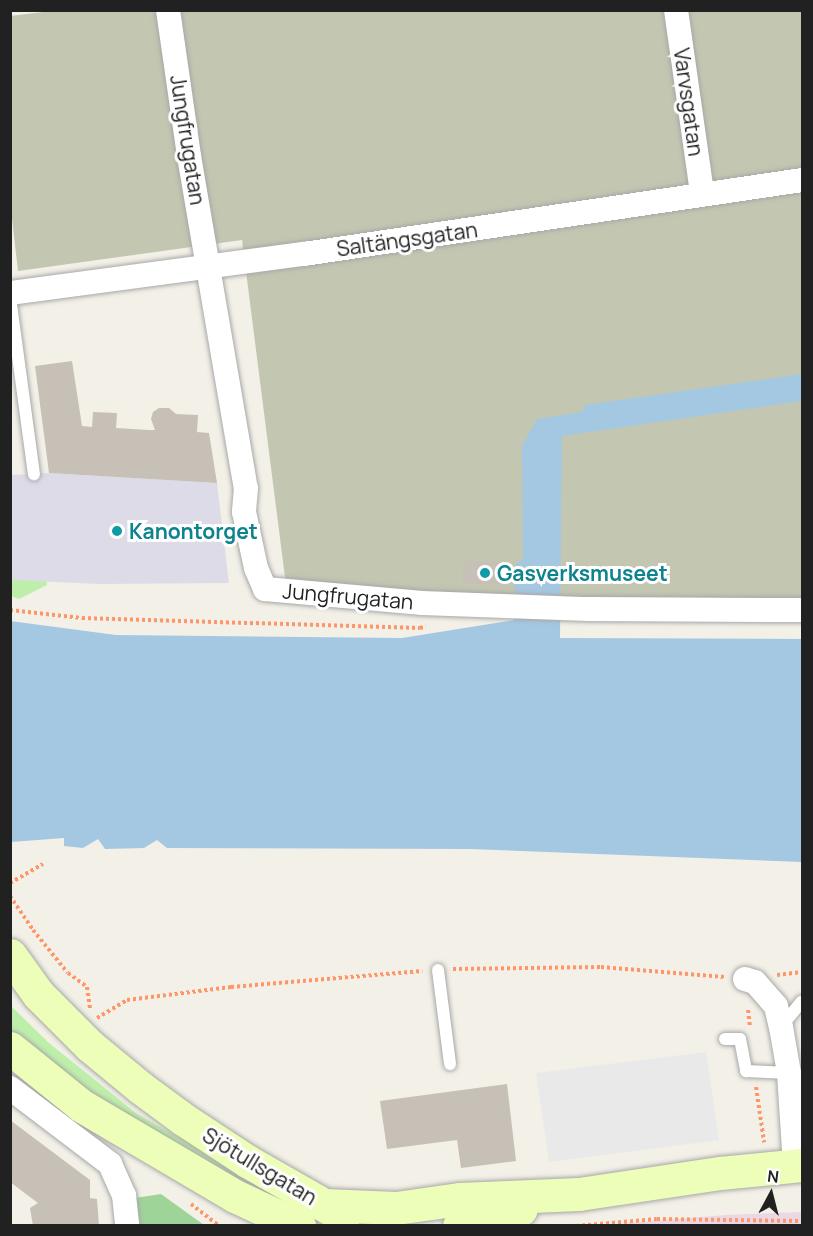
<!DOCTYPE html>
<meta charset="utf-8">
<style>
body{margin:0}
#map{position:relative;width:813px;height:1236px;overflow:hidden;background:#f2f0e7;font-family:Manrope,sans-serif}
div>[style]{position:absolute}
.industrial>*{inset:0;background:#ebd8e4}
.construction>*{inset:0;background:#c3c7b1}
.grass>*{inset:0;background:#beefaa}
.forest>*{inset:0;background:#9fd499}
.parking>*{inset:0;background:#e9e9e9}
.plaza>*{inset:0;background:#dddbe8}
.water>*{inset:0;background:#a4c8e2}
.building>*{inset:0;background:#c7c0b6}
.path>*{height:4px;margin-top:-2px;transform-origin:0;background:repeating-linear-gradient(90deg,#ff966a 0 3px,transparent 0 6px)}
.roads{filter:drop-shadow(0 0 2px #a8a8a8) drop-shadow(0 0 2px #a8a8a8)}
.service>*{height:12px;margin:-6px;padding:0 6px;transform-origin:6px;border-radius:6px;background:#fff}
.minor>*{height:24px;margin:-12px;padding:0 12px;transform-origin:12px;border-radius:12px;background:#fff}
.secondary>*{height:33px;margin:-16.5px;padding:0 16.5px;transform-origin:16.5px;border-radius:16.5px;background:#edfeb8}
.dots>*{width:16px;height:16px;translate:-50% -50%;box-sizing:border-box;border:3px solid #fff;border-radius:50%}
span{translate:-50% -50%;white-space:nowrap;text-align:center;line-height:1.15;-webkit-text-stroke:6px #fff;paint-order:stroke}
.street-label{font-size:21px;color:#212121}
.culture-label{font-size:21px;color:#0d838f;font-weight:700}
.left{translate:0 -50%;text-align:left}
.frame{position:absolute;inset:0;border:12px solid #212121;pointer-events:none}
.north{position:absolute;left:741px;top:1164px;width:60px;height:60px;-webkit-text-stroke:4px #fff;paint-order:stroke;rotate:7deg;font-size:16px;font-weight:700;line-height:24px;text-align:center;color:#212121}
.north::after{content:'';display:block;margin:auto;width:21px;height:27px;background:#212121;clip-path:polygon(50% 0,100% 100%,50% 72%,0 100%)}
</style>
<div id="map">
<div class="industrial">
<i style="clip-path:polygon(802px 1212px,802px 1225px,605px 1225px,726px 1215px)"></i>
</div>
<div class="construction">
<i style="clip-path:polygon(60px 10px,802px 11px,802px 600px,288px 601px,242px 240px,18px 271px,10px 201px,10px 16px)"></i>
</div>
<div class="grass">
<i style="clip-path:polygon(11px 558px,46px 574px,47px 585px,19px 599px,11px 596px)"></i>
<i style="clip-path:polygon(10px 1005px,49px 1043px,136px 1113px,250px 1178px,245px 1189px,166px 1142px,51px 1066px,11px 1030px)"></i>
</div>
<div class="forest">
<i style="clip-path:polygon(161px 1194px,204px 1225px,140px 1225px,135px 1198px)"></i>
</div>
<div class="parking">
<i style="clip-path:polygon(706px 1052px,719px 1140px,549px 1162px,536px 1073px)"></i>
</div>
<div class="plaza">
<i style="clip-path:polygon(49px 473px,217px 483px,229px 583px,100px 584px,11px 580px,11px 475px)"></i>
</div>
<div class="water">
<i style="clip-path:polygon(802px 374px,802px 401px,562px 436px,560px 638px,802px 639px,802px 862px,470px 849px,167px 848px,157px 840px,144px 848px,105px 849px,98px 839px,83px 848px,64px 846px,64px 838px,11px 842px,10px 621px,116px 635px,402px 638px,514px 620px,516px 563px,523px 560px,522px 446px,537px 419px,582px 412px,585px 405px)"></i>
</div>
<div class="building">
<i style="clip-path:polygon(72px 361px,82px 426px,92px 427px,93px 412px,117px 413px,116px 428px,149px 430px,155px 430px,151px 419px,153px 412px,159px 408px,169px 408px,176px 414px,198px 415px,197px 432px,209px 433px,217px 483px,49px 473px,35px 366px)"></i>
<i style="clip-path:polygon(463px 561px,506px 561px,506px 584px,463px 584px)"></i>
<i style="clip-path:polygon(507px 1084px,516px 1161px,461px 1168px,457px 1140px,387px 1149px,380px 1101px)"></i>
<i style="clip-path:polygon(10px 1120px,90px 1180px,90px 1198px,97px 1199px,99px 1226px,33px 1226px,30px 1208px,38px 1203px,10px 1182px)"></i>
</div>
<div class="path">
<i style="left:10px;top:610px;width:72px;rotate:6.3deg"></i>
<i style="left:82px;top:618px;width:338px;rotate:1.7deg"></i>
<i style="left:420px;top:628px;width:6px;rotate:-18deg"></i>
<i style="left:10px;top:883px;width:38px;rotate:-30deg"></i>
<i style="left:10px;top:896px;width:41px;rotate:55.9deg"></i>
<i style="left:33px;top:930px;width:55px;rotate:50.9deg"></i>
<i style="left:68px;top:973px;width:24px;rotate:36deg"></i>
<i style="left:87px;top:987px;width:22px;rotate:82deg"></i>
<i style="left:453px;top:969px;width:148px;rotate:-0.8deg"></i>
<i style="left:601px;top:967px;width:124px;rotate:4.6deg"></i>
<i style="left:777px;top:975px;width:25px;rotate:-7deg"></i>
<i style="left:748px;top:1010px;width:16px;rotate:83deg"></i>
<i style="left:97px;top:1018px;width:35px;rotate:-31deg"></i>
<i style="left:127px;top:1000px;width:105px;rotate:-7.1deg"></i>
<i style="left:231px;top:987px;width:192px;rotate:-4.8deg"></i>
<i style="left:756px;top:1087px;width:56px;rotate:81.7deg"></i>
<i style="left:191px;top:1204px;width:36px;rotate:38deg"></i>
<i style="left:576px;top:1226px;width:81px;rotate:-4.9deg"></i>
<i style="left:657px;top:1219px;width:145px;rotate:0.8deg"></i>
</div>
<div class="roads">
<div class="service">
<i style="left:10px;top:297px;width:179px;rotate:82.3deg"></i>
<i style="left:438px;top:970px;width:95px;rotate:82.7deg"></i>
<i style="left:781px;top:1027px;width:33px;rotate:-51deg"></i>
<i style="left:725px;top:1039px;width:15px"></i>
<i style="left:740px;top:1039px;width:33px;rotate:79deg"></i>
<i style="left:746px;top:1071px;width:43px;rotate:2.7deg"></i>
</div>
<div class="minor">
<i style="left:168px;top:10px;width:148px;rotate:81.8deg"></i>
<i style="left:189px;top:156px;width:337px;rotate:80.3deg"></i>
<i style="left:246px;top:488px;width:24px;rotate:95deg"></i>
<i style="left:244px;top:512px;width:57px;rotate:77.9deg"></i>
<i style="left:256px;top:568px;width:23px;rotate:67deg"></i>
<i style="left:265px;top:589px;width:158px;rotate:5.1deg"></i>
<i style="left:422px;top:603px;width:167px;rotate:2.1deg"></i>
<i style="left:589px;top:609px;width:213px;rotate:0.3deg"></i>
<i style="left:676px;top:10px;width:185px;rotate:81.9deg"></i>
<i style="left:10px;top:293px;width:297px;rotate:-7.6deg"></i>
<i style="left:304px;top:254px;width:503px;rotate:-8.45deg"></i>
<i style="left:745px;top:979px;width:10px;rotate:17deg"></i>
<i style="left:755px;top:982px;width:32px;rotate:49deg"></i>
<i style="left:776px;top:1006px;width:22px;rotate:77deg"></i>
<i style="left:781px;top:1027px;width:47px;rotate:80.1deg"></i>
<i style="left:789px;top:1073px;width:92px;rotate:86.3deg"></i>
<i style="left:10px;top:1088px;width:126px;rotate:37.2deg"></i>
<i style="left:110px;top:1164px;width:34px;rotate:66deg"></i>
<i style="left:124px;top:1195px;width:31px;rotate:84deg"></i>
</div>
<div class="secondary">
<i style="left:10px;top:955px;width:48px;rotate:54.3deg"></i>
<i style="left:38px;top:994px;width:74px;rotate:45deg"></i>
<i style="left:90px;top:1046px;width:66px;rotate:39.5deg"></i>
<i style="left:141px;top:1088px;width:52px;rotate:36.4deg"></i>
<i style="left:183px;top:1119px;width:77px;rotate:33.3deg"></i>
<i style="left:247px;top:1161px;width:111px;rotate:29.8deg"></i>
<i style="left:10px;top:1048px;width:92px;rotate:38.9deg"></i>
<i style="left:82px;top:1106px;width:178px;rotate:30.5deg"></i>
<i style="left:235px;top:1196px;width:71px;rotate:25.1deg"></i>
<i style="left:325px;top:1205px;width:71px;rotate:2.4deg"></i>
<i style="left:396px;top:1208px;width:65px;rotate:-8deg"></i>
<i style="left:460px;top:1199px;width:119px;rotate:-2.4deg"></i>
<i style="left:579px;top:1194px;width:143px;rotate:-8.5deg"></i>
<i style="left:720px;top:1173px;width:82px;rotate:-5.6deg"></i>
<i style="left:459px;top:1226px;width:64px;rotate:-15.3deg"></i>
</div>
</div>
<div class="dots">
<i style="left:117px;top:531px;background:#0f9aa8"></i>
<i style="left:485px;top:573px;background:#0f9aa8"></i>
</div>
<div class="street-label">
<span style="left:689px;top:102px;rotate:82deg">Varvsgatan</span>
<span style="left:188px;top:140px;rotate:81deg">Jungfrugatan</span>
<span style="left:407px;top:239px;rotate:-8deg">Saltängsgatan</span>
<span style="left:348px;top:596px;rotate:5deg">Jungfrugatan</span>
<span style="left:260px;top:1166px;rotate:31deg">Sjötullsgatan</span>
</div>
<div class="culture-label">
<span class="left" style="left:129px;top:531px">Kanontorget</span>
<span class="left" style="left:497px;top:573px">Gasverksmuseet</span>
</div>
<div class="frame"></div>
<div class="north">N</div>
</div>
